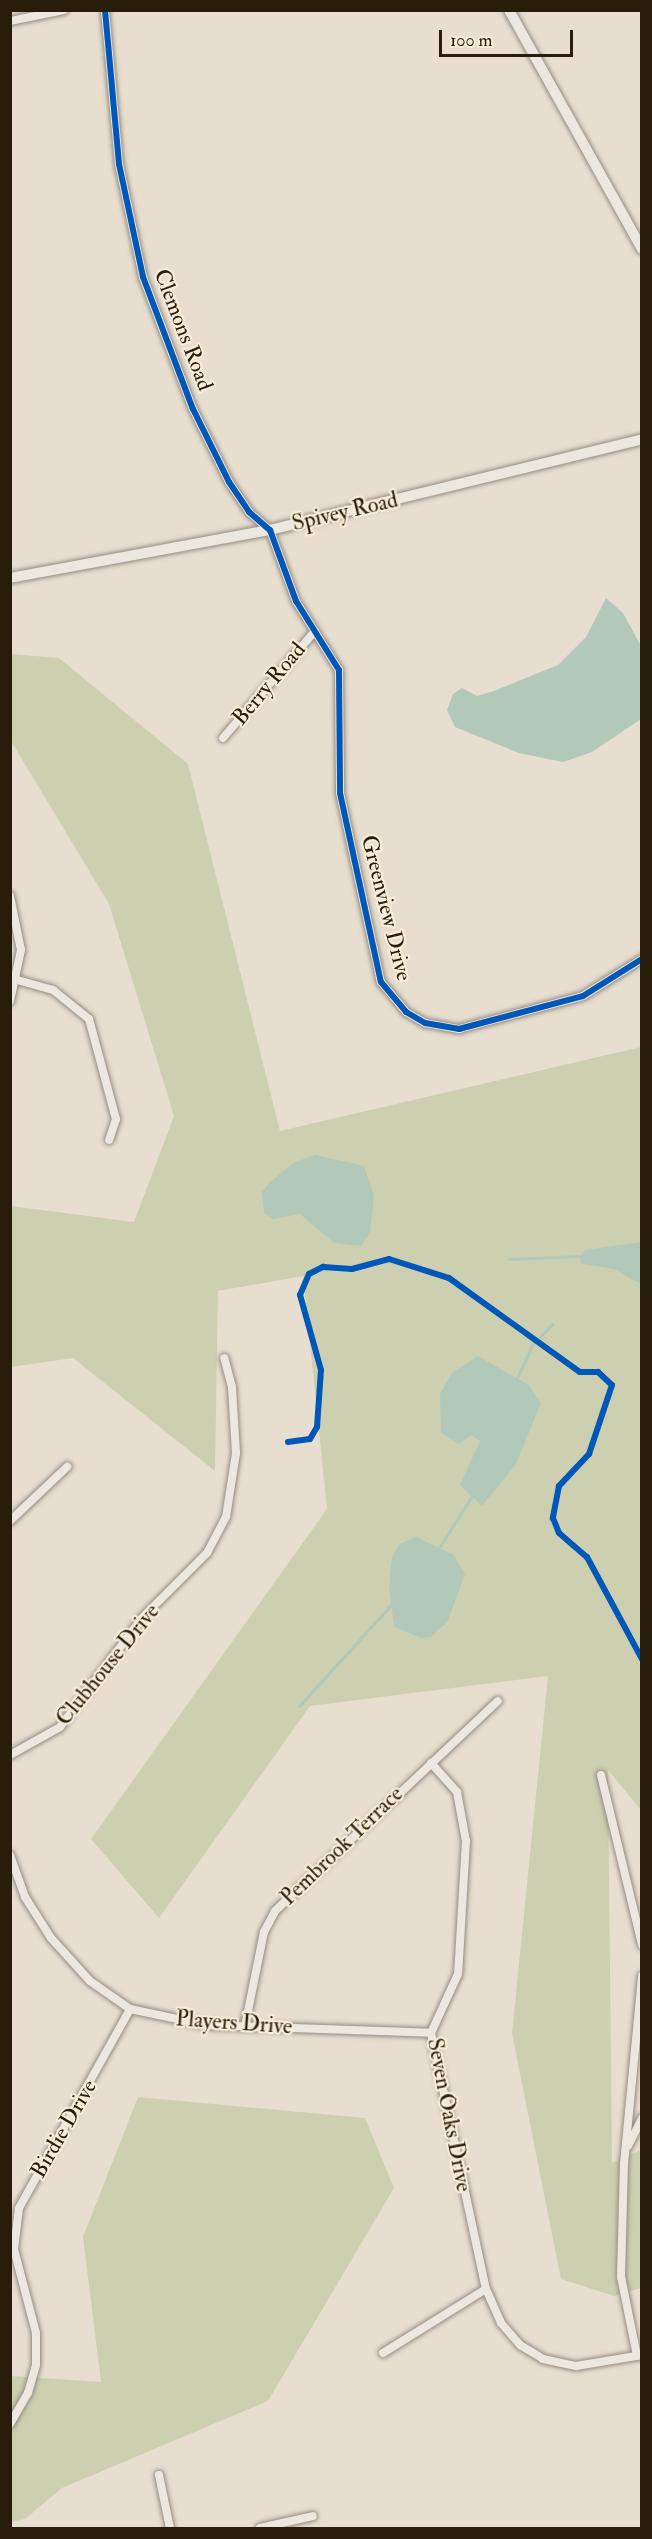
<!DOCTYPE html>
<style>
body{margin:0}
#map{position:relative;width:652px;height:2539px;overflow:hidden;background:#e7decf;font-family:"IM FELL Double Pica",serif}
div>[style]{position:absolute}
.green>*{inset:0;background:#ccd0b1}
.water>*{inset:0;background:#b2c8b9}
.stream>*{height:3px;margin:-1.5px;padding:0 1.5px;transform-origin:1.5px;border-radius:1.5px;background:#b2c8b9}
.roads{filter:drop-shadow(0 0 2px #948d83) drop-shadow(0 0 2px #948d83)}
.minor>*{height:8px;margin:-4px;padding:0 4px;transform-origin:4px;border-radius:4px;background:#ece7df}
.tertiary>*{height:10px;margin:-5px;padding:0 5px;transform-origin:5px;border-radius:5px;background:#ece7df}
.cycleway>*{height:6px;margin:-3px;padding:0 3px;transform-origin:3px;border-radius:3px;background:#0057b8}
span{translate:-50% -50%;white-space:nowrap;text-align:center;line-height:1.15;-webkit-text-stroke:4.5px #f6ecd9;paint-order:stroke}
.street-label{font-size:22px;color:#281c0b}
.frame{position:absolute;inset:0;border:12px solid #281c0b;pointer-events:none}
.scale{position:absolute;left:439px;top:30px;width:134px;height:27px;box-sizing:border-box;border:3px solid #281c0b;border-top:0;padding-left:8px;font-size:18px;line-height:21px;white-space:nowrap;color:#281c0b;-webkit-text-stroke:4px #f6ecd9;paint-order:stroke}
</style>
<div id="map">
<div class="green">
<i style="clip-path:polygon(11px 654px,59px 658px,188px 764px,280px 1131px,641px 1047px,641px 1810px,608px 1770px,612px 2163px,641px 2150px,641px 2288px,614px 2296px,561px 2279px,512px 2033px,548px 1676px,310px 1706px,159px 1918px,91px 1839px,327px 1509px,303px 1276px,218px 1291px,215px 1471px,73px 1358px,11px 1367px,11px 1206px,134px 1222px,174px 1116px,109px 904px,11px 741px)"></i>
<i style="clip-path:polygon(138px 2097px,365px 2118px,394px 2188px,268px 2401px,62px 2488px,25px 2519px,11px 2522px,10px 2376px,101px 2382px,83px 2237px)"></i>
</div>
<div class="water">
<i style="clip-path:polygon(606px 598px,623px 613px,641px 646px,641px 719px,592px 752px,563px 762px,519px 753px,455px 727px,447px 710px,453px 694px,462px 688px,477px 696px,494px 691px,558px 665px,586px 637px)"></i>
<i style="clip-path:polygon(315px 1155px,364px 1166px,374px 1196px,370px 1232px,361px 1246px,334px 1243px,300px 1214px,273px 1219px,264px 1213px,262px 1192px,269px 1183px,295px 1162px)"></i>
<i style="clip-path:polygon(641px 1242px,641px 1284px,614px 1269px,582px 1264px,579px 1257px,585px 1250px)"></i>
<i style="clip-path:polygon(478px 1356px,529px 1385px,541px 1403px,516px 1464px,482px 1506px,460px 1485px,480px 1441px,471px 1435px,459px 1444px,441px 1433px,440px 1394px,452px 1373px)"></i>
<i style="clip-path:polygon(416px 1537px,454px 1555px,465px 1574px,448px 1621px,431px 1637px,421px 1638px,394px 1627px,389px 1586px,392px 1557px,400px 1544px)"></i>
</div>
<div class="stream">
<i style="left:509px;top:1259px;width:71px;rotate:-2.4deg"></i>
<i style="left:516px;top:1380px;width:40px;rotate:-65deg"></i>
<i style="left:533px;top:1344px;width:28px;rotate:-46deg"></i>
<i style="left:440px;top:1546px;width:59px;rotate:-57.4deg"></i>
<i style="left:299px;top:1706px;width:137px;rotate:-47.7deg"></i>
</div>
<div class="roads">
<div class="minor">
<i style="left:105px;top:10px;width:155px;rotate:84.8deg"></i>
<i style="left:119px;top:164px;width:116px;rotate:78deg"></i>
<i style="left:143px;top:277px;width:141px;rotate:69.3deg"></i>
<i style="left:193px;top:409px;width:81px;rotate:63.7deg"></i>
<i style="left:229px;top:482px;width:36px;rotate:56deg"></i>
<i style="left:249px;top:512px;width:28px;rotate:41deg"></i>
<i style="left:270px;top:530px;width:76px;rotate:69.9deg"></i>
<i style="left:296px;top:601px;width:81px;rotate:58.1deg"></i>
<i style="left:339px;top:670px;width:123px;rotate:89.5deg"></i>
<i style="left:340px;top:793px;width:193px;rotate:77.8deg"></i>
<i style="left:381px;top:982px;width:39px;rotate:50deg"></i>
<i style="left:406px;top:1012px;width:22px;rotate:30deg"></i>
<i style="left:425px;top:1023px;width:35px;rotate:10deg"></i>
<i style="left:459px;top:1029px;width:128px;rotate:-14.9deg"></i>
<i style="left:583px;top:996px;width:70px;rotate:-32.1deg"></i>
<i style="left:10px;top:21px;width:55px;rotate:-11.5deg"></i>
<i style="left:223px;top:738px;width:141px;rotate:-49.3deg"></i>
<i style="left:10px;top:896px;width:55px;rotate:78.5deg"></i>
<i style="left:21px;top:950px;width:52px;rotate:102.2deg"></i>
<i style="left:10px;top:978px;width:45px;rotate:15.6deg"></i>
<i style="left:53px;top:990px;width:46px;rotate:38.9deg"></i>
<i style="left:89px;top:1019px;width:104px;rotate:74.9deg"></i>
<i style="left:116px;top:1119px;width:22px;rotate:108deg"></i>
<i style="left:10px;top:1521px;width:79px;rotate:-43.5deg"></i>
<i style="left:10px;top:1755px;width:57px;rotate:-29.2deg"></i>
<i style="left:60px;top:1727px;width:136px;rotate:-53deg"></i>
<i style="left:142px;top:1618px;width:92px;rotate:-45deg"></i>
<i style="left:207px;top:1553px;width:41px;rotate:-62.2deg"></i>
<i style="left:226px;top:1517px;width:65px;rotate:-81.1deg"></i>
<i style="left:236px;top:1453px;width:66px;rotate:-93.5deg"></i>
<i style="left:232px;top:1387px;width:30px;rotate:-105deg"></i>
<i style="left:431px;top:1763px;width:39px;rotate:48deg"></i>
<i style="left:457px;top:1792px;width:50px;rotate:79.6deg"></i>
<i style="left:466px;top:1841px;width:133px;rotate:93.4deg"></i>
<i style="left:458px;top:1974px;width:65px;rotate:114.6deg"></i>
<i style="left:431px;top:2033px;width:262px;rotate:77.9deg"></i>
<i style="left:486px;top:2289px;width:37px;rotate:66deg"></i>
<i style="left:501px;top:2323px;width:29px;rotate:49deg"></i>
<i style="left:520px;top:2345px;width:27px;rotate:31deg"></i>
<i style="left:543px;top:2359px;width:34px;rotate:12deg"></i>
<i style="left:576px;top:2366px;width:67px;rotate:-9.5deg"></i>
<i style="left:601px;top:1775px;width:175px;rotate:76.4deg"></i>
<i style="left:10px;top:1855px;width:45px;rotate:70.3deg"></i>
<i style="left:25px;top:1897px;width:49px;rotate:57.6deg"></i>
<i style="left:51px;top:1938px;width:58px;rotate:47.8deg"></i>
<i style="left:90px;top:1981px;width:49px;rotate:35deg"></i>
<i style="left:130px;top:2009px;width:78px;rotate:11.9deg"></i>
<i style="left:206px;top:2025px;width:225px;rotate:2deg"></i>
<i style="left:245px;top:2026px;width:96px;rotate:-78.6deg"></i>
<i style="left:264px;top:1932px;width:24px;rotate:-62deg"></i>
<i style="left:275px;top:1911px;width:306px;rotate:-43.3deg"></i>
<i style="left:628px;top:2146px;width:31px;rotate:-63deg"></i>
<i style="left:383px;top:2353px;width:121px;rotate:-31.9deg"></i>
<i style="left:637px;top:2356px;width:81px;rotate:-101.4deg"></i>
<i style="left:621px;top:2277px;width:113px;rotate:-88.5deg"></i>
<i style="left:624px;top:2164px;width:189px;rotate:-84.5deg"></i>
<i style="left:10px;top:2424px;width:36px;rotate:-60deg"></i>
<i style="left:28px;top:2393px;width:29px;rotate:-74deg"></i>
<i style="left:36px;top:2365px;width:32px;rotate:-90deg"></i>
<i style="left:36px;top:2333px;width:87px;rotate:-104.7deg"></i>
<i style="left:14px;top:2249px;width:41px;rotate:-83deg"></i>
<i style="left:19px;top:2208px;width:228px;rotate:-60.8deg"></i>
<i style="left:159px;top:2475px;width:54px;rotate:78.3deg"></i>
<i style="left:260px;top:2528px;width:54px;rotate:-12.8deg"></i>
</div>
<div class="tertiary">
<i style="left:509px;top:10px;width:274px;rotate:60.9deg"></i>
<i style="left:10px;top:578px;width:264px;rotate:-10.5deg"></i>
<i style="left:270px;top:530px;width:383px;rotate:-13.7deg"></i>
</div>
</div>
<div class="cycleway">
<i style="left:105px;top:10px;width:155px;rotate:84.8deg"></i>
<i style="left:119px;top:164px;width:116px;rotate:78deg"></i>
<i style="left:143px;top:277px;width:141px;rotate:69.3deg"></i>
<i style="left:193px;top:409px;width:81px;rotate:63.7deg"></i>
<i style="left:229px;top:482px;width:36px;rotate:56deg"></i>
<i style="left:249px;top:512px;width:28px;rotate:41deg"></i>
<i style="left:270px;top:530px;width:76px;rotate:69.9deg"></i>
<i style="left:296px;top:601px;width:81px;rotate:58.1deg"></i>
<i style="left:339px;top:670px;width:123px;rotate:89.5deg"></i>
<i style="left:340px;top:793px;width:193px;rotate:77.8deg"></i>
<i style="left:381px;top:982px;width:39px;rotate:50deg"></i>
<i style="left:406px;top:1012px;width:22px;rotate:30deg"></i>
<i style="left:425px;top:1023px;width:35px;rotate:10deg"></i>
<i style="left:459px;top:1029px;width:128px;rotate:-14.9deg"></i>
<i style="left:583px;top:996px;width:70px;rotate:-32.1deg"></i>
<i style="left:288px;top:1442px;width:22px;rotate:-8deg"></i>
<i style="left:310px;top:1439px;width:14px;rotate:-60deg"></i>
<i style="left:317px;top:1427px;width:57px;rotate:-86deg"></i>
<i style="left:321px;top:1370px;width:78px;rotate:-105.6deg"></i>
<i style="left:300px;top:1295px;width:23px;rotate:-67deg"></i>
<i style="left:309px;top:1274px;width:16px;rotate:-27deg"></i>
<i style="left:323px;top:1267px;width:29px;rotate:4deg"></i>
<i style="left:352px;top:1269px;width:38px;rotate:-15deg"></i>
<i style="left:389px;top:1259px;width:63px;rotate:17.6deg"></i>
<i style="left:449px;top:1278px;width:161px;rotate:35.7deg"></i>
<i style="left:580px;top:1372px;width:18px"></i>
<i style="left:598px;top:1372px;width:19px;rotate:43deg"></i>
<i style="left:612px;top:1385px;width:73px;rotate:108.4deg"></i>
<i style="left:589px;top:1454px;width:44px;rotate:133.2deg"></i>
<i style="left:559px;top:1486px;width:33px;rotate:101deg"></i>
<i style="left:553px;top:1518px;width:16px;rotate:68deg"></i>
<i style="left:559px;top:1533px;width:37px;rotate:41deg"></i>
<i style="left:587px;top:1557px;width:116px;rotate:61.7deg"></i>
</div>
<div class="street-label">
<span style="left:183px;top:330px;rotate:69deg">Clemons Road</span>
<span style="left:345px;top:512px;rotate:-13deg">Spivey Road</span>
<span style="left:269px;top:684px;rotate:-50deg">Berry Road</span>
<span style="left:386px;top:908px;rotate:76deg">Greenview Drive</span>
<span style="left:108px;top:1665px;rotate:-51deg">Clubhouse Drive</span>
<span style="left:342px;top:1846px;rotate:-44deg">Pembrook Terrace</span>
<span style="left:234px;top:2023px;rotate:4deg">Players Drive</span>
<span style="left:449px;top:2115px;rotate:79deg">Seven Oaks Drive</span>
<span style="left:64px;top:2129px;rotate:-60deg">Birdie Drive</span>
</div>
<div class="frame"></div>
<div class="scale">100 m</div>
</div>
